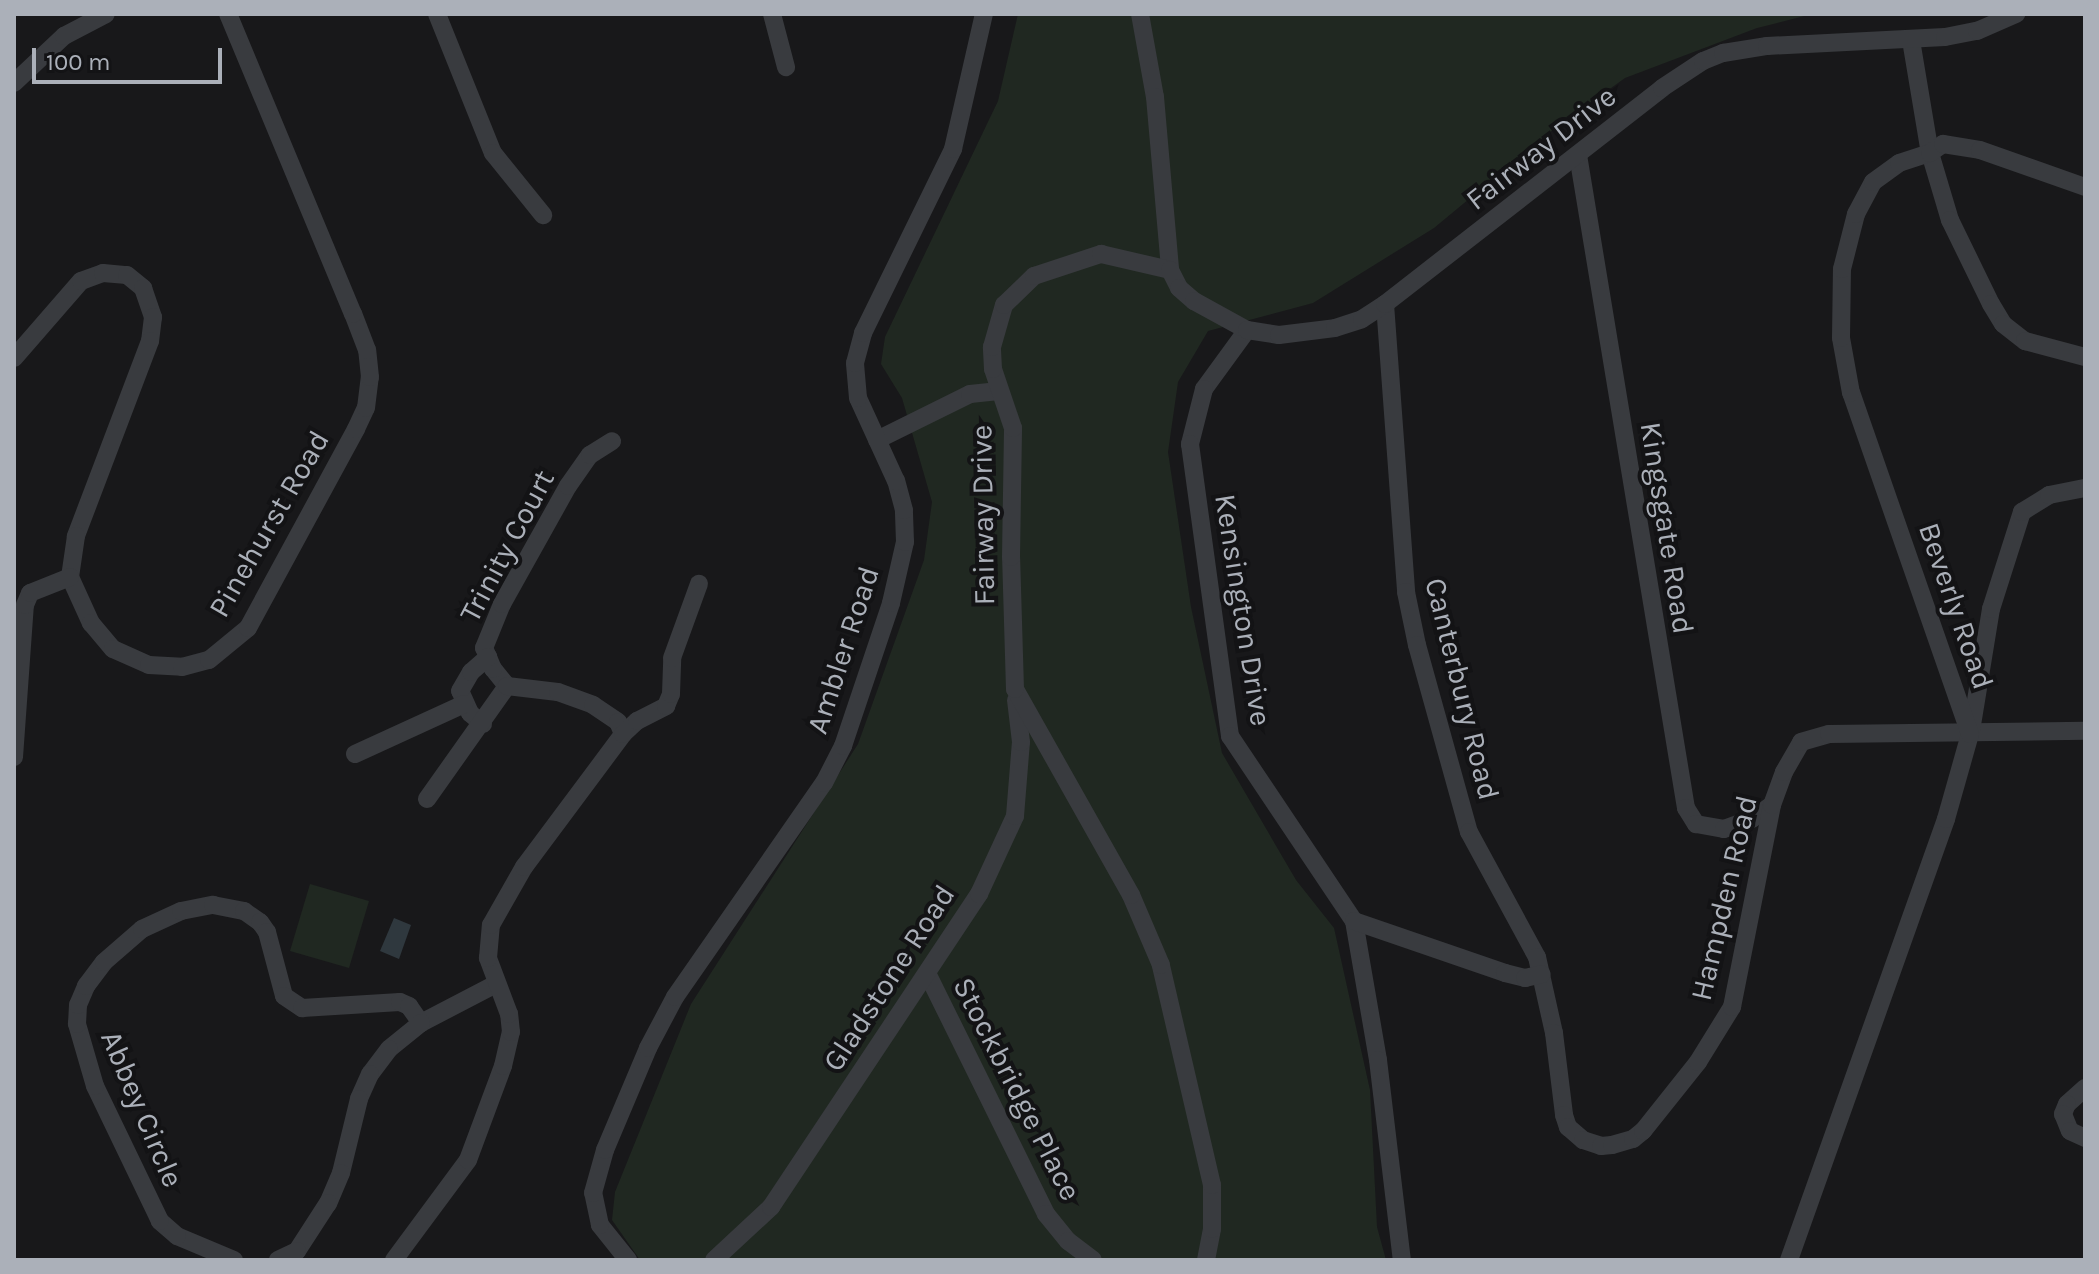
<!DOCTYPE html>
<style>
body{margin:0}
#map{position:relative;width:2099px;height:1274px;overflow:hidden;background:#18181a;font-family:Karla,sans-serif}
div>[style]{position:absolute}
.green>*{inset:0;background:#202821}
.water>*{inset:0;background:#2f383e}
.minor>*{height:18px;margin:-9px;padding:0 9px;transform-origin:9px;border-radius:9px;background:#393b3f}
span{translate:-50% -50%;white-space:nowrap;text-align:center;line-height:1.15;-webkit-text-stroke:8px #131315;paint-order:stroke}
.street-label{font-size:30px;color:#abb0b9}
.frame{position:absolute;inset:0;border:16px solid #abb0b9;pointer-events:none}
.scale{position:absolute;left:32px;top:48px;width:190px;height:36px;box-sizing:border-box;border:4px solid #abb0b9;border-top:0;padding-left:10px;font-size:24px;line-height:28px;white-space:nowrap;color:#abb0b9;-webkit-text-stroke:6px #131315;paint-order:stroke}
</style>
<div id="map">
<div class="green">
<i style="clip-path:polygon(1018px 14px,1812px 14px,1757px 28px,1625px 78px,1550px 132px,1434px 228px,1313px 303px,1208px 331px,1178px 382px,1168px 452px,1191px 607px,1222px 753px,1296px 880px,1334px 928px,1370px 1090px,1377px 1227px,1386px 1260px,640px 1260px,612px 1220px,615px 1192px,691px 1004px,858px 744px,924px 560px,932px 502px,902px 398px,881px 364px,885px 337px,998px 101px)"></i>
<i style="clip-path:polygon(310px 884px,369px 901px,349px 968px,290px 951px)"></i>
</div>
<div class="water">
<i style="clip-path:polygon(394px 918px,411px 925px,399px 959px,380px 951px)"></i>
</div>
<div class="minor">
<i style="left:437px;top:14px;width:150px;rotate:68.1deg"></i>
<i style="left:493px;top:153px;width:80px;rotate:51.1deg"></i>
<i style="left:772px;top:14px;width:55px;rotate:75.2deg"></i>
<i style="left:1140px;top:14px;width:84px;rotate:79.8deg"></i>
<i style="left:1155px;top:97px;width:174px;rotate:85deg"></i>
<i style="left:1911px;top:40px;width:115px;rotate:80.5deg"></i>
<i style="left:1930px;top:153px;width:70px;rotate:73.4deg"></i>
<i style="left:1950px;top:220px;width:93px;rotate:64deg"></i>
<i style="left:1991px;top:304px;width:23px;rotate:59deg"></i>
<i style="left:2003px;top:324px;width:28px;rotate:38deg"></i>
<i style="left:2025px;top:341px;width:62px;rotate:14.9deg"></i>
<i style="left:14px;top:83px;width:69px;rotate:-43.2deg"></i>
<i style="left:64px;top:36px;width:47px;rotate:-27.6deg"></i>
<i style="left:1578px;top:155px;width:662px;rotate:80.61deg"></i>
<i style="left:1686px;top:808px;width:19px;rotate:58deg"></i>
<i style="left:1696px;top:824px;width:28px;rotate:10deg"></i>
<i style="left:1724px;top:829px;width:30px;rotate:-20deg"></i>
<i style="left:1752px;top:819px;width:24px;rotate:-35deg"></i>
<i style="left:1385px;top:304px;width:289px;rotate:85.8deg"></i>
<i style="left:1406px;top:592px;width:54px;rotate:78.3deg"></i>
<i style="left:1417px;top:645px;width:194px;rotate:74.5deg"></i>
<i style="left:1469px;top:832px;width:142px;rotate:61.5deg"></i>
<i style="left:1537px;top:957px;width:78px;rotate:77.4deg"></i>
<i style="left:1554px;top:1033px;width:83px;rotate:83deg"></i>
<i style="left:1564px;top:1115px;width:13px;rotate:72deg"></i>
<i style="left:1568px;top:1127px;width:20px;rotate:41deg"></i>
<i style="left:1583px;top:1140px;width:19px;rotate:18deg"></i>
<i style="left:1601px;top:1146px;width:11px;rotate:-5deg"></i>
<i style="left:1612px;top:1145px;width:22px;rotate:-16deg"></i>
<i style="left:1633px;top:1139px;width:13px;rotate:-39deg"></i>
<i style="left:1643px;top:1131px;width:88px;rotate:-51.4deg"></i>
<i style="left:1698px;top:1062px;width:65px;rotate:-58.3deg"></i>
<i style="left:1732px;top:1007px;width:206px;rotate:-78.8deg"></i>
<i style="left:1772px;top:805px;width:35px;rotate:-70deg"></i>
<i style="left:1784px;top:772px;width:34px;rotate:-60deg"></i>
<i style="left:1801px;top:742px;width:29px;rotate:-16deg"></i>
<i style="left:1829px;top:734px;width:256px;rotate:-0.7deg"></i>
<i style="left:1247px;top:330px;width:73px;rotate:126.1deg"></i>
<i style="left:1204px;top:389px;width:57px;rotate:104.3deg"></i>
<i style="left:1190px;top:444px;width:295px;rotate:82.2deg"></i>
<i style="left:1230px;top:736px;width:223px;rotate:56.2deg"></i>
<i style="left:1354px;top:921px;width:141px;rotate:80.2deg"></i>
<i style="left:1378px;top:1060px;width:201px;rotate:83.2deg"></i>
<i style="left:14px;top:358px;width:102px;rotate:-49deg"></i>
<i style="left:81px;top:281px;width:23px;rotate:-20deg"></i>
<i style="left:103px;top:273px;width:24px;rotate:5deg"></i>
<i style="left:127px;top:275px;width:21px;rotate:39deg"></i>
<i style="left:143px;top:288px;width:31px;rotate:71deg"></i>
<i style="left:153px;top:317px;width:24px;rotate:97deg"></i>
<i style="left:150px;top:341px;width:209px;rotate:110.8deg"></i>
<i style="left:76px;top:536px;width:41px;rotate:98.3deg"></i>
<i style="left:70px;top:577px;width:51px;rotate:65.5deg"></i>
<i style="left:91px;top:623px;width:34px;rotate:50deg"></i>
<i style="left:113px;top:649px;width:39px;rotate:24deg"></i>
<i style="left:149px;top:665px;width:33px;rotate:3deg"></i>
<i style="left:182px;top:667px;width:28px;rotate:-15deg"></i>
<i style="left:209px;top:660px;width:50px;rotate:-39.4deg"></i>
<i style="left:248px;top:628px;width:226px;rotate:-61.5deg"></i>
<i style="left:356px;top:429px;width:23px;rotate:-65deg"></i>
<i style="left:366px;top:408px;width:31px;rotate:-83deg"></i>
<i style="left:370px;top:377px;width:27px;rotate:-96deg"></i>
<i style="left:367px;top:350px;width:39px;rotate:-111deg"></i>
<i style="left:353px;top:314px;width:325px;rotate:-112.6deg"></i>
<i style="left:877px;top:440px;width:104px;rotate:-26.3deg"></i>
<i style="left:970px;top:394px;width:29px;rotate:-6deg"></i>
<i style="left:507px;top:686px;width:22px;rotate:-129deg"></i>
<i style="left:493px;top:669px;width:23px;rotate:-113deg"></i>
<i style="left:484px;top:648px;width:48px;rotate:-67.8deg"></i>
<i style="left:502px;top:604px;width:135px;rotate:-60.8deg"></i>
<i style="left:568px;top:486px;width:38px;rotate:-55deg"></i>
<i style="left:590px;top:455px;width:26px;rotate:-32deg"></i>
<i style="left:483px;top:724px;width:17px;rotate:-140deg"></i>
<i style="left:470px;top:713px;width:24px;rotate:-114deg"></i>
<i style="left:460px;top:691px;width:22px;rotate:-60deg"></i>
<i style="left:471px;top:672px;width:23px;rotate:-41deg"></i>
<i style="left:1971px;top:731px;width:124px;rotate:-80.7deg"></i>
<i style="left:1991px;top:609px;width:102px;rotate:-72.3deg"></i>
<i style="left:2022px;top:512px;width:32px;rotate:-32deg"></i>
<i style="left:2049px;top:495px;width:37px;rotate:-11deg"></i>
<i style="left:355px;top:754px;width:120px;rotate:-24.6deg"></i>
<i style="left:14px;top:757px;width:152px;rotate:-85.9deg"></i>
<i style="left:25px;top:605px;width:13px;rotate:-67deg"></i>
<i style="left:30px;top:593px;width:43px;rotate:-21.8deg"></i>
<i style="left:427px;top:799px;width:138px;rotate:-54.7deg"></i>
<i style="left:507px;top:686px;width:51px;rotate:6.7deg"></i>
<i style="left:558px;top:692px;width:37px;rotate:20deg"></i>
<i style="left:593px;top:705px;width:30px;rotate:34deg"></i>
<i style="left:618px;top:722px;width:13px;rotate:67deg"></i>
<i style="left:1354px;top:921px;width:160px;rotate:19deg"></i>
<i style="left:1505px;top:973px;width:21px;rotate:14deg"></i>
<i style="left:1525px;top:978px;width:17px;rotate:-13deg"></i>
<i style="left:927px;top:973px;width:269px;rotate:63.7deg"></i>
<i style="left:1046px;top:1214px;width:35px;rotate:51deg"></i>
<i style="left:1068px;top:1241px;width:31px;rotate:37deg"></i>
<i style="left:421px;top:1023px;width:85px;rotate:-27.5deg"></i>
<i style="left:2085px;top:1088px;width:24px;rotate:138deg"></i>
<i style="left:2067px;top:1104px;width:11px;rotate:112deg"></i>
<i style="left:2063px;top:1114px;width:18px;rotate:68deg"></i>
<i style="left:2070px;top:1131px;width:17px;rotate:25deg"></i>
<i style="left:234px;top:1260px;width:62px;rotate:-157.2deg"></i>
<i style="left:177px;top:1236px;width:23px;rotate:-139deg"></i>
<i style="left:160px;top:1221px;width:150px;rotate:-115.7deg"></i>
<i style="left:95px;top:1086px;width:65px;rotate:-106.2deg"></i>
<i style="left:77px;top:1024px;width:19px;rotate:-87deg"></i>
<i style="left:78px;top:1005px;width:21px;rotate:-67deg"></i>
<i style="left:86px;top:986px;width:30px;rotate:-53deg"></i>
<i style="left:104px;top:962px;width:50px;rotate:-41deg"></i>
<i style="left:142px;top:929px;width:43px;rotate:-24.8deg"></i>
<i style="left:181px;top:911px;width:33px;rotate:-11deg"></i>
<i style="left:213px;top:905px;width:32px;rotate:11deg"></i>
<i style="left:244px;top:911px;width:19px;rotate:35deg"></i>
<i style="left:260px;top:922px;width:12px;rotate:55deg"></i>
<i style="left:267px;top:932px;width:66px;rotate:75.1deg"></i>
<i style="left:284px;top:996px;width:22px;rotate:34deg"></i>
<i style="left:302px;top:1008px;width:98px;rotate:-3.5deg"></i>
<i style="left:400px;top:1002px;width:10px;rotate:24deg"></i>
<i style="left:409px;top:1006px;width:21px;rotate:55deg"></i>
<i style="left:421px;top:1023px;width:41px;rotate:140.9deg"></i>
<i style="left:389px;top:1049px;width:31px;rotate:127deg"></i>
<i style="left:370px;top:1074px;width:27px;rotate:114deg"></i>
<i style="left:359px;top:1099px;width:76px;rotate:103.7deg"></i>
<i style="left:341px;top:1173px;width:33px;rotate:113deg"></i>
<i style="left:328px;top:1203px;width:57px;rotate:122.9deg"></i>
<i style="left:297px;top:1251px;width:21px;rotate:155deg"></i>
<i style="left:394px;top:1260px;width:124px;rotate:-53.5deg"></i>
<i style="left:468px;top:1160px;width:100px;rotate:-69.6deg"></i>
<i style="left:503px;top:1066px;width:35px;rotate:-77deg"></i>
<i style="left:511px;top:1032px;width:18px;rotate:-96deg"></i>
<i style="left:509px;top:1014px;width:60px;rotate:-110.6deg"></i>
<i style="left:488px;top:958px;width:33px;rotate:-85deg"></i>
<i style="left:491px;top:925px;width:67px;rotate:-60.4deg"></i>
<i style="left:524px;top:867px;width:166px;rotate:-53.3deg"></i>
<i style="left:623px;top:734px;width:19px;rotate:-43deg"></i>
<i style="left:637px;top:721px;width:33px;rotate:-27deg"></i>
<i style="left:666px;top:706px;width:13px;rotate:-67deg"></i>
<i style="left:671px;top:694px;width:36px;rotate:-88deg"></i>
<i style="left:672px;top:658px;width:79px;rotate:-70deg"></i>
<i style="left:628px;top:1260px;width:45px;rotate:-128.7deg"></i>
<i style="left:600px;top:1225px;width:33px;rotate:-102deg"></i>
<i style="left:593px;top:1193px;width:45px;rotate:-74.4deg"></i>
<i style="left:605px;top:1150px;width:111px;rotate:-67.1deg"></i>
<i style="left:648px;top:1048px;width:58px;rotate:-62.1deg"></i>
<i style="left:675px;top:997px;width:261px;rotate:-55.2deg"></i>
<i style="left:824px;top:783px;width:42px;rotate:-62.8deg"></i>
<i style="left:843px;top:746px;width:151px;rotate:-71.4deg"></i>
<i style="left:891px;top:603px;width:63px;rotate:-77.1deg"></i>
<i style="left:905px;top:542px;width:32px;rotate:-92deg"></i>
<i style="left:904px;top:510px;width:30px;rotate:-105deg"></i>
<i style="left:896px;top:481px;width:91px;rotate:-114.6deg"></i>
<i style="left:858px;top:398px;width:35px;rotate:-95deg"></i>
<i style="left:855px;top:363px;width:31px;rotate:-75deg"></i>
<i style="left:863px;top:333px;width:205px;rotate:-63.9deg"></i>
<i style="left:953px;top:149px;width:139px;rotate:-77.1deg"></i>
<i style="left:714px;top:1260px;width:78px;rotate:-42.9deg"></i>
<i style="left:771px;top:1207px;width:376px;rotate:-56.4deg"></i>
<i style="left:979px;top:894px;width:86px;rotate:-65.2deg"></i>
<i style="left:1015px;top:816px;width:74px;rotate:-85.4deg"></i>
<i style="left:1021px;top:742px;width:42px;rotate:-96.8deg"></i>
<i style="left:1206px;top:1260px;width:32px;rotate:-79deg"></i>
<i style="left:1212px;top:1229px;width:44px;rotate:-90deg"></i>
<i style="left:1212px;top:1185px;width:226px;rotate:-103.1deg"></i>
<i style="left:1161px;top:965px;width:76px;rotate:-113.2deg"></i>
<i style="left:1131px;top:895px;width:236px;rotate:-119.4deg"></i>
<i style="left:1015px;top:689px;width:132px;rotate:-91.7deg"></i>
<i style="left:1011px;top:557px;width:129px;rotate:-89.1deg"></i>
<i style="left:1013px;top:428px;width:62px;rotate:-108.7deg"></i>
<i style="left:993px;top:369px;width:22px;rotate:-93deg"></i>
<i style="left:992px;top:347px;width:44px;rotate:-74.1deg"></i>
<i style="left:1004px;top:305px;width:42px;rotate:-44deg"></i>
<i style="left:1034px;top:276px;width:71px;rotate:-18.2deg"></i>
<i style="left:1101px;top:254px;width:71px;rotate:13.1deg"></i>
<i style="left:1170px;top:270px;width:20px;rotate:63deg"></i>
<i style="left:1179px;top:288px;width:20px;rotate:41deg"></i>
<i style="left:1194px;top:301px;width:60px;rotate:28.7deg"></i>
<i style="left:1247px;top:330px;width:32px;rotate:9deg"></i>
<i style="left:1279px;top:335px;width:56px;rotate:-7.1deg"></i>
<i style="left:1335px;top:328px;width:28px;rotate:-18deg"></i>
<i style="left:1362px;top:319px;width:27px;rotate:-33deg"></i>
<i style="left:1385px;top:304px;width:351px;rotate:-37.9deg"></i>
<i style="left:1662px;top:88px;width:49px;rotate:-33.4deg"></i>
<i style="left:1703px;top:61px;width:22px;rotate:-22deg"></i>
<i style="left:1723px;top:53px;width:45px;rotate:-9deg"></i>
<i style="left:1767px;top:46px;width:178px;rotate:-2.9deg"></i>
<i style="left:1945px;top:37px;width:33px;rotate:-11deg"></i>
<i style="left:1977px;top:31px;width:43px;rotate:-23.6deg"></i>
<i style="left:1789px;top:1260px;width:468px;rotate:-70.4deg"></i>
<i style="left:1946px;top:819px;width:88px;rotate:-74.2deg"></i>
<i style="left:1970px;top:734px;width:361px;rotate:-109.2deg"></i>
<i style="left:1851px;top:393px;width:56px;rotate:-100.3deg"></i>
<i style="left:1841px;top:338px;width:69px;rotate:-89.2deg"></i>
<i style="left:1842px;top:269px;width:57px;rotate:-75.7deg"></i>
<i style="left:1856px;top:214px;width:36px;rotate:-62deg"></i>
<i style="left:1873px;top:182px;width:32px;rotate:-36deg"></i>
<i style="left:1899px;top:163px;width:33px;rotate:-18deg"></i>
<i style="left:1930px;top:153px;width:16px;rotate:-35deg"></i>
<i style="left:1943px;top:144px;width:37px;rotate:9deg"></i>
<i style="left:1980px;top:150px;width:111px;rotate:19.4deg"></i>
</div>
<div class="street-label">
<span style="left:1541px;top:148px;rotate:-38deg">Fairway Drive</span>
<span style="left:983px;top:515px;rotate:-91deg">Fairway Drive</span>
<span style="left:269px;top:524px;rotate:-60deg">Pinehurst Road</span>
<span style="left:1667px;top:528px;rotate:81deg">Kingsgate Road</span>
<span style="left:507px;top:546px;rotate:-62deg">Trinity Court</span>
<span style="left:1956px;top:606px;rotate:71deg">Beverly Road</span>
<span style="left:1243px;top:610px;rotate:81deg">Kensington Drive</span>
<span style="left:843px;top:650px;rotate:-72deg">Ambler Road</span>
<span style="left:1462px;top:689px;rotate:76deg">Canterbury Road</span>
<span style="left:1724px;top:898px;rotate:-77deg">Hampden Road</span>
<span style="left:889px;top:978px;rotate:-57deg">Gladstone Road</span>
<span style="left:1017px;top:1089px;rotate:63deg">Stockbridge Place</span>
<span style="left:142px;top:1109px;rotate:67deg">Abbey Circle</span>
</div>
<div class="frame"></div>
<div class="scale">100 m</div>
</div>
